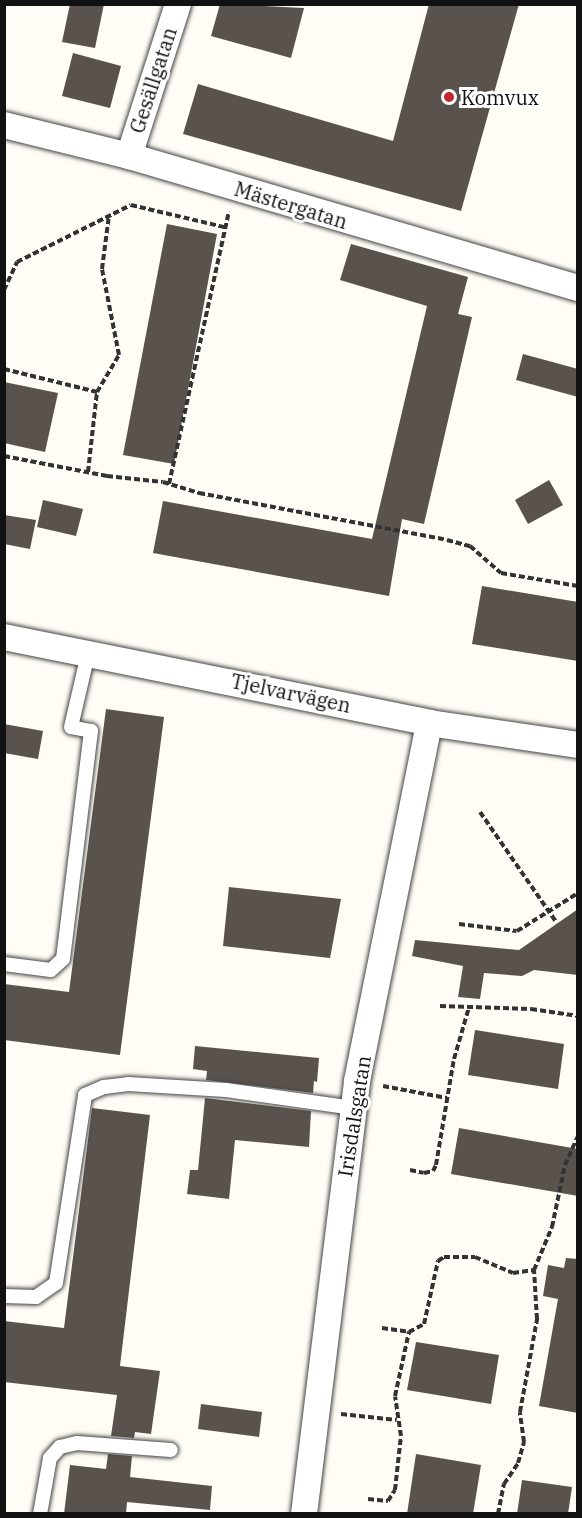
<!DOCTYPE html>
<meta charset="utf-8">
<style>
body{margin:0}
#map{position:relative;width:582px;height:1518px;overflow:hidden;background:#fffdf5;font-family:"IBM Plex Serif",serif}
div>[style]{position:absolute}
.building>*{inset:0;background:#5a524d}
.path>*{height:4px;margin-top:-2px;transform-origin:0;background:repeating-linear-gradient(90deg,#333 0 6px,transparent 0 9px)}
.roads{filter:drop-shadow(0 0 2px #444) drop-shadow(0 0 2px #444)}
.lane>*{height:14px;margin:-7px;padding:0 7px;transform-origin:7px;border-radius:7px;background:#fff}
.street>*{height:26px;margin:-13px;padding:0 13px;transform-origin:13px;border-radius:13px;background:#fff}
.dots>*{width:16px;height:16px;translate:-50% -50%;box-sizing:border-box;border:3px solid #fff;border-radius:50%}
span{translate:-50% -50%;white-space:nowrap;text-align:center;line-height:1.15;-webkit-text-stroke:6px #fff;paint-order:stroke}
.street-label{font-size:20px;color:#111}
.poi-label{font-size:20px;color:#111}
.left{translate:0 -50%;text-align:left}
.frame{position:absolute;inset:0;border:6px solid #111;pointer-events:none}
</style>
<div id="map">
<div class="building">
<i style="clip-path:polygon(70px 4px,104px 4px,95px 48px,62px 42px)"></i>
<i style="clip-path:polygon(220px 4px,304px 8px,291px 58px,211px 36px)"></i>
<i style="clip-path:polygon(429px 4px,519px 4px,461px 211px,183px 134px,198px 84px,393px 141px)"></i>
<i style="clip-path:polygon(73px 53px,121px 66px,110px 108px,62px 96px)"></i>
<i style="clip-path:polygon(167px 224px,217px 234px,174px 464px,123px 455px)"></i>
<i style="clip-path:polygon(351px 244px,468px 277px,458px 314px,472px 317px,424px 524px,402px 519px,389px 596px,153px 553px,163px 501px,372px 539px,427px 306px,340px 280px)"></i>
<i style="clip-path:polygon(523px 354px,578px 369px,578px 397px,516px 380px)"></i>
<i style="clip-path:polygon(4px 382px,58px 393px,45px 452px,4px 443px)"></i>
<i style="clip-path:polygon(549px 480px,563px 505px,528px 524px,515px 500px)"></i>
<i style="clip-path:polygon(43px 500px,83px 509px,76px 536px,37px 527px)"></i>
<i style="clip-path:polygon(4px 515px,36px 520px,30px 549px,4px 544px)"></i>
<i style="clip-path:polygon(482px 586px,578px 602px,578px 661px,472px 644px)"></i>
<i style="clip-path:polygon(106px 709px,164px 717px,120px 1055px,4px 1040px,4px 984px,69px 992px)"></i>
<i style="clip-path:polygon(4px 724px,43px 731px,38px 759px,4px 753px)"></i>
<i style="clip-path:polygon(229px 887px,341px 899px,330px 958px,223px 946px)"></i>
<i style="clip-path:polygon(578px 909px,578px 975px,534px 970px,522px 976px,484px 973px,480px 999px,458px 997px,463px 966px,412px 956px,415px 940px,519px 950px)"></i>
<i style="clip-path:polygon(475px 1030px,564px 1044px,558px 1089px,468px 1075px)"></i>
<i style="clip-path:polygon(195px 1046px,319px 1058px,317px 1082px,314px 1081px,313px 1093px,206px 1080px,207px 1071px,193px 1069px)"></i>
<i style="clip-path:polygon(205px 1098px,311px 1111px,309px 1147px,235px 1140px,229px 1199px,187px 1194px,190px 1170px,198px 1170px)"></i>
<i style="clip-path:polygon(92px 1108px,150px 1115px,120px 1366px,160px 1371px,151px 1434px,135px 1432px,134px 1438px,111px 1436px,117px 1395px,4px 1382px,4px 1321px,64px 1328px)"></i>
<i style="clip-path:polygon(459px 1128px,578px 1149px,578px 1196px,451px 1174px)"></i>
<i style="clip-path:polygon(566px 1258px,578px 1259px,578px 1413px,539px 1406px,558px 1299px,543px 1296px,548px 1265px,564px 1268px)"></i>
<i style="clip-path:polygon(416px 1342px,499px 1355px,491px 1404px,407px 1390px)"></i>
<i style="clip-path:polygon(201px 1404px,262px 1412px,259px 1437px,198px 1429px)"></i>
<i style="clip-path:polygon(108px 1454px,132px 1456px,130px 1477px,212px 1486px,210px 1510px,127px 1502px,126px 1514px,64px 1514px,70px 1465px,106px 1469px)"></i>
<i style="clip-path:polygon(416px 1454px,481px 1465px,473px 1514px,407px 1514px)"></i>
<i style="clip-path:polygon(522px 1480px,572px 1487px,568px 1514px,517px 1514px)"></i>
</div>
<div class="path">
<i style="left:4px;top:290px;width:31px;rotate:-65deg"></i>
<i style="left:17px;top:262px;width:127px;rotate:-26.6deg"></i>
<i style="left:131px;top:205px;width:96px;rotate:13.3deg"></i>
<i style="left:4px;top:369px;width:96px;rotate:13.9deg"></i>
<i style="left:4px;top:456px;width:105px;rotate:11deg"></i>
<i style="left:107px;top:476px;width:56px;rotate:6.1deg"></i>
<i style="left:163px;top:482px;width:38px;rotate:17deg"></i>
<i style="left:199px;top:493px;width:252px;rotate:10.7deg"></i>
<i style="left:447px;top:540px;width:24px;rotate:15deg"></i>
<i style="left:470px;top:546px;width:41px;rotate:41.1deg"></i>
<i style="left:501px;top:573px;width:78px;rotate:9.6deg"></i>
<i style="left:88px;top:472px;width:81px;rotate:-83.6deg"></i>
<i style="left:97px;top:392px;width:43px;rotate:-59.3deg"></i>
<i style="left:119px;top:355px;width:88px;rotate:-101.2deg"></i>
<i style="left:102px;top:269px;width:54px;rotate:-82.6deg"></i>
<i style="left:169px;top:484px;width:279px;rotate:-77.6deg"></i>
<i style="left:480px;top:812px;width:135px;rotate:55.3deg"></i>
<i style="left:459px;top:924px;width:58px;rotate:6.9deg"></i>
<i style="left:517px;top:931px;width:72px;rotate:-31.9deg"></i>
<i style="left:440px;top:1006px;width:91px;rotate:1.9deg"></i>
<i style="left:531px;top:1009px;width:48px;rotate:8.5deg"></i>
<i style="left:578px;top:1082px;width:14px;rotate:90deg"></i>
<i style="left:383px;top:1086px;width:65px;rotate:10.6deg"></i>
<i style="left:410px;top:1170px;width:14px;rotate:12deg"></i>
<i style="left:424px;top:1173px;width:9px;rotate:-13deg"></i>
<i style="left:433px;top:1171px;width:7px;rotate:-63deg"></i>
<i style="left:436px;top:1165px;width:108px;rotate:-80.4deg"></i>
<i style="left:454px;top:1059px;width:54px;rotate:-73.9deg"></i>
<i style="left:382px;top:1328px;width:27px;rotate:8deg"></i>
<i style="left:409px;top:1332px;width:17px;rotate:-28deg"></i>
<i style="left:424px;top:1324px;width:65px;rotate:-77.5deg"></i>
<i style="left:438px;top:1261px;width:7px;rotate:-34deg"></i>
<i style="left:444px;top:1257px;width:31px"></i>
<i style="left:475px;top:1257px;width:41px;rotate:22.8deg"></i>
<i style="left:513px;top:1273px;width:21px;rotate:-8deg"></i>
<i style="left:341px;top:1414px;width:56px;rotate:6.1deg"></i>
<i style="left:368px;top:1499px;width:20px;rotate:6deg"></i>
<i style="left:388px;top:1501px;width:13px;rotate:-58deg"></i>
<i style="left:395px;top:1490px;width:54px;rotate:-83.7deg"></i>
<i style="left:401px;top:1436px;width:40px;rotate:-98.5deg"></i>
<i style="left:395px;top:1396px;width:66px;rotate:-77.7deg"></i>
<i style="left:498px;top:1514px;width:31px;rotate:-79deg"></i>
<i style="left:504px;top:1484px;width:25px;rotate:-56deg"></i>
<i style="left:518px;top:1463px;width:22px;rotate:-74deg"></i>
<i style="left:524px;top:1442px;width:30px;rotate:-98deg"></i>
<i style="left:520px;top:1412px;width:95px;rotate:-79.6deg"></i>
<i style="left:537px;top:1319px;width:49px;rotate:-93.5deg"></i>
<i style="left:534px;top:1270px;width:47px;rotate:-67.3deg"></i>
<i style="left:552px;top:1227px;width:63px;rotate:-78.2deg"></i>
<i style="left:565px;top:1165px;width:32px;rotate:-66deg"></i>
</div>
<div class="roads">
<div class="lane">
<i style="left:4px;top:964px;width:47px;rotate:7.3deg"></i>
<i style="left:51px;top:970px;width:16px;rotate:-43deg"></i>
<i style="left:63px;top:959px;width:230px;rotate:-83deg"></i>
<i style="left:91px;top:731px;width:20px;rotate:-169deg"></i>
<i style="left:71px;top:727px;width:75px;rotate:-76.9deg"></i>
<i style="left:4px;top:1296px;width:32px;rotate:2deg"></i>
<i style="left:36px;top:1297px;width:24px;rotate:-35deg"></i>
<i style="left:56px;top:1283px;width:190px;rotate:-81.2deg"></i>
<i style="left:85px;top:1095px;width:21px;rotate:-23deg"></i>
<i style="left:104px;top:1087px;width:24px;rotate:-7deg"></i>
<i style="left:128px;top:1084px;width:98px;rotate:3.5deg"></i>
<i style="left:226px;top:1090px;width:129px;rotate:8deg"></i>
<i style="left:40px;top:1514px;width:57px;rotate:-79.9deg"></i>
<i style="left:50px;top:1458px;width:15px;rotate:-48deg"></i>
<i style="left:60px;top:1447px;width:17px;rotate:-13deg"></i>
<i style="left:77px;top:1443px;width:94px;rotate:4.3deg"></i>
</div>
<div class="street">
<i style="left:4px;top:125px;width:129px;rotate:13.9deg"></i>
<i style="left:129px;top:156px;width:468px;rotate:16.4deg"></i>
<i style="left:129px;top:156px;width:160px;rotate:-72.1deg"></i>
<i style="left:4px;top:637px;width:434px;rotate:11.4deg"></i>
<i style="left:429px;top:723px;width:151px;rotate:8.4deg"></i>
<i style="left:304px;top:1514px;width:436px;rotate:-83deg"></i>
<i style="left:357px;top:1081px;width:365px;rotate:-78.6deg"></i>
</div>
</div>
<div class="dots">
<i style="left:449px;top:97px;background:#c4262e"></i>
</div>
<div class="street-label">
<span style="left:153px;top:80px;rotate:-72deg">Gesällgatan</span>
<span style="left:291px;top:205px;rotate:17deg">Mästergatan</span>
<span style="left:291px;top:693px;rotate:12deg">Tjelvarvägen</span>
<span style="left:354px;top:1116px;rotate:-81deg">Irisdalsgatan</span>
</div>
<div class="poi-label">
<span class="left" style="left:461px;top:97px">Komvux</span>
</div>
<div class="frame"></div>
</div>
